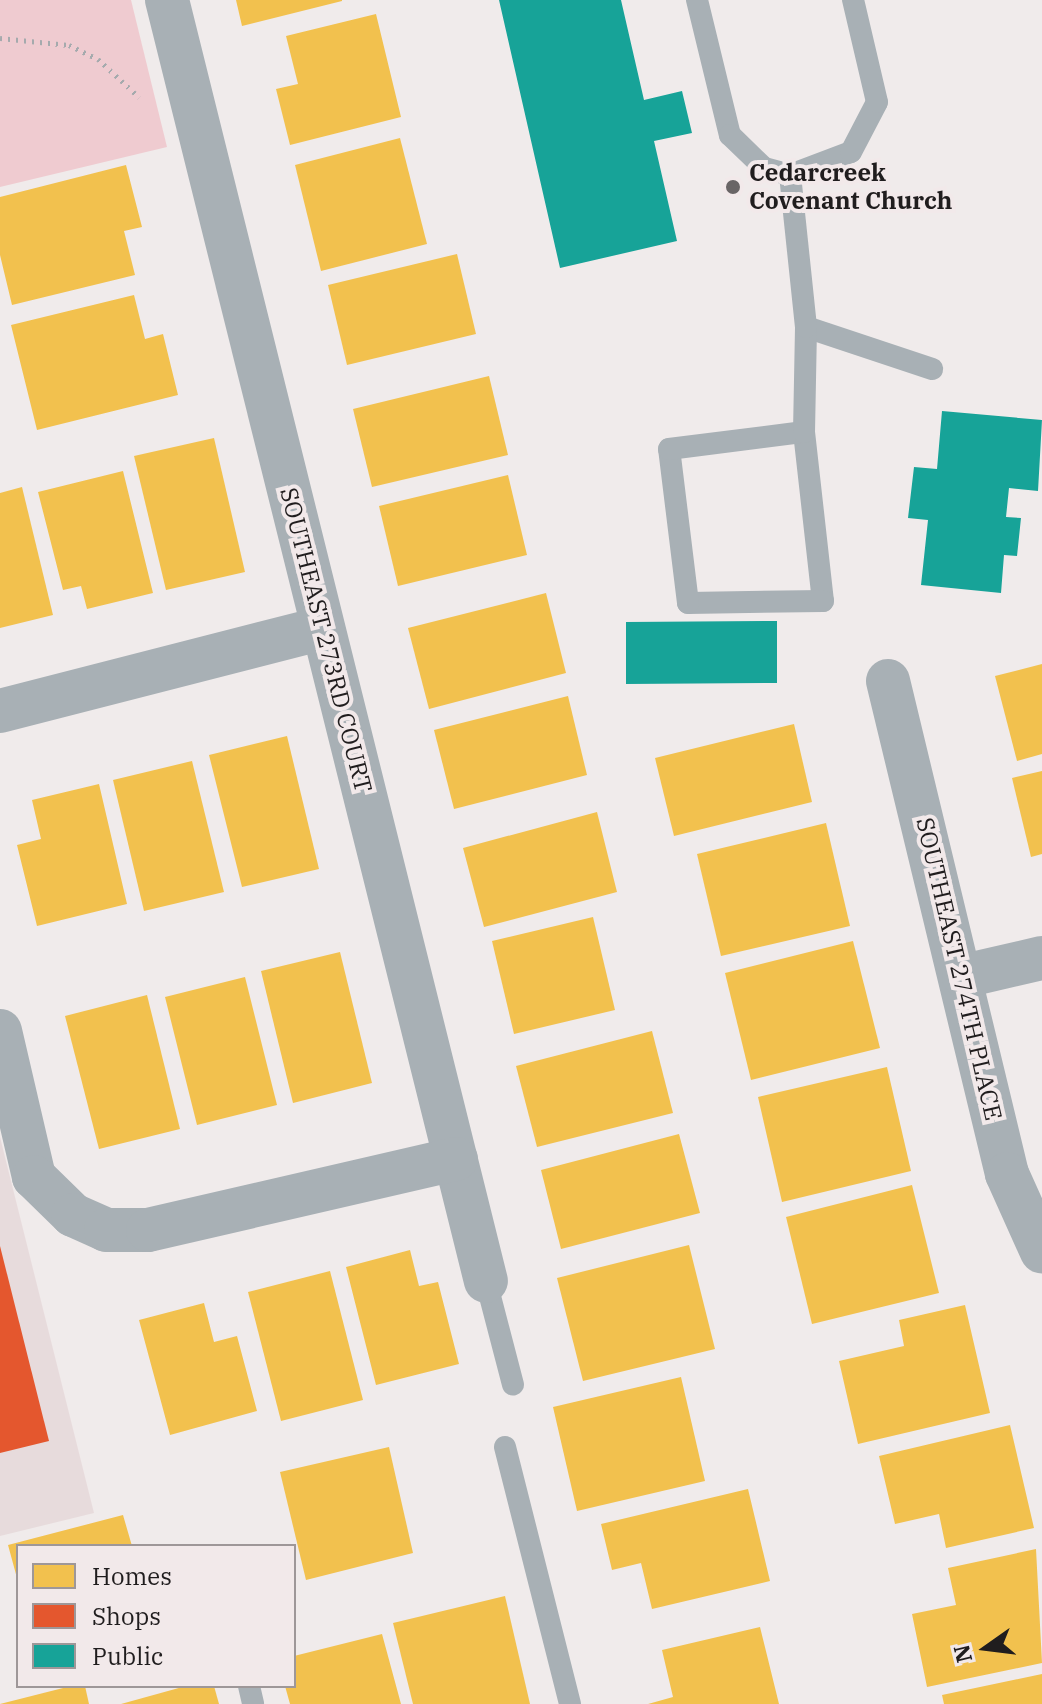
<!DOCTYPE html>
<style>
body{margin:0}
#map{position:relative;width:1042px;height:1704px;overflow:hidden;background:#f0ebeb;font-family:"IBM Plex Serif",serif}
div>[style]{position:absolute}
.built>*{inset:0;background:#e7dbdc}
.green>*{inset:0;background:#efcbd0}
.homes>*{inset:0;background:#f2c14e}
.shops>*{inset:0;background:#e4572e}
.public>*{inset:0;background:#17a398}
.path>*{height:5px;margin-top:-2.5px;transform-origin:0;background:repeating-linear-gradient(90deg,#a5aaad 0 2px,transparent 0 8px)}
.service>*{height:22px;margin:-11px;padding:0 11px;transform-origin:11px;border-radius:11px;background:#a8b0b5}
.minor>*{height:44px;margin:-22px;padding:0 22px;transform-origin:22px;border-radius:22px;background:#a8b0b5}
.dots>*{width:22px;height:22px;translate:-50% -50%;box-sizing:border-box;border:4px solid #f2e9ea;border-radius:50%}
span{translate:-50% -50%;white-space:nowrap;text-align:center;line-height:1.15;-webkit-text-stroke:8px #f2e9ea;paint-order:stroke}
.poi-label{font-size:24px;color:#201d1e;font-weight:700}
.left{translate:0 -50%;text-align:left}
.street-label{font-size:24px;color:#201d1e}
.legend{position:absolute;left:16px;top:1544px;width:280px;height:144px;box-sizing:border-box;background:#f2e9ea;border:2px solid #9e9798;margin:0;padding:10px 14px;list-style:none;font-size:24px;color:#201d1e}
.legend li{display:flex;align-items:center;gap:16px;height:40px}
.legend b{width:40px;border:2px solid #9e9798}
.north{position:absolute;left:946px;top:1608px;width:80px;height:80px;-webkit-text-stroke:6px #f2e9ea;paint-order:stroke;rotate:256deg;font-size:22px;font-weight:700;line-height:32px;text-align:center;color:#201d1e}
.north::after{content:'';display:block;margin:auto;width:28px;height:36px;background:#201d1e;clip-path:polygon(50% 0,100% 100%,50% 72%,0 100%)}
</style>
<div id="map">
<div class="built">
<i style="clip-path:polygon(0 1137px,94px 1513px,0 1536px)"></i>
</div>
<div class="green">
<i style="clip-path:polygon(0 0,131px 0,167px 147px,0 187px)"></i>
</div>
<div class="homes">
<i style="clip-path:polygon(236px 0,342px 0,342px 1px,242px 26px)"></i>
<i style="clip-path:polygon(376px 14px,401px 117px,290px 145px,276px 89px,298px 84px,286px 36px)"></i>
<i style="clip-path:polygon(400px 138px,427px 244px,321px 271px,295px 165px)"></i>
<i style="clip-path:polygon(126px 165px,142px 227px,124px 231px,135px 275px,12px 305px,0 255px,0 197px)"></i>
<i style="clip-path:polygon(457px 254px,476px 334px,347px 365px,328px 285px)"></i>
<i style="clip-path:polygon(134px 295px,145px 339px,163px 334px,178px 395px,37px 430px,11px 325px)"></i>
<i style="clip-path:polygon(489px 376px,508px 455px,372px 487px,353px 409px)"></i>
<i style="clip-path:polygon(214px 438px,245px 572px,166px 590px,134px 456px)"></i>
<i style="clip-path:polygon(123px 471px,153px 593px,87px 609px,81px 586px,63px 590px,38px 492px)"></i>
<i style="clip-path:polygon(508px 475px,527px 555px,398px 586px,379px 506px)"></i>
<i style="clip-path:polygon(22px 487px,53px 615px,0 628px,0 493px)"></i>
<i style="clip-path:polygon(546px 593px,566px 673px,429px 709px,408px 628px)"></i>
<i style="clip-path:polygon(1042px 664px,1042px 754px,1017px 761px,995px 676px)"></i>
<i style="clip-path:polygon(568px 696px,587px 775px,454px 809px,434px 730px)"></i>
<i style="clip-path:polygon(794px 724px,812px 802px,674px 836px,655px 758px)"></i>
<i style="clip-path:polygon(287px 736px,319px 869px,242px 887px,209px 755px)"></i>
<i style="clip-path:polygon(192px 761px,224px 892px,144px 911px,113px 780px)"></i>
<i style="clip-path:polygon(1042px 771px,1042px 854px,1031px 857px,1012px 778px)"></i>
<i style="clip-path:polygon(99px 784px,127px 904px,37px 926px,17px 845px,41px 839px,32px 800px)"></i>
<i style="clip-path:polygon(597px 812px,617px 892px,484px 927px,463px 848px)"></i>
<i style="clip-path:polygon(826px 823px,850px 926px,721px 956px,697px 854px)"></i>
<i style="clip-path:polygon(593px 917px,615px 1010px,514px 1034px,492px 941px)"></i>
<i style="clip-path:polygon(853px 941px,880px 1048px,751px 1080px,725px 973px)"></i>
<i style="clip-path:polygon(340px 952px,372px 1083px,293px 1103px,261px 971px)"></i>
<i style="clip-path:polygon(245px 977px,277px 1105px,197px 1125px,165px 997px)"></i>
<i style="clip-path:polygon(147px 995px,180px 1129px,99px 1149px,65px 1016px)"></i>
<i style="clip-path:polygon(652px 1031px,673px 1113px,537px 1147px,516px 1066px)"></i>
<i style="clip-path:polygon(887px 1067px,911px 1171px,782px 1202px,758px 1097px)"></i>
<i style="clip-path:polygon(679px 1134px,700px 1213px,561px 1249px,541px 1170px)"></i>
<i style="clip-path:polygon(912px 1185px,939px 1293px,812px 1324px,786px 1217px)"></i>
<i style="clip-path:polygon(689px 1245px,715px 1349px,583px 1381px,557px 1278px)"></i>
<i style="clip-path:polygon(410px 1250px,419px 1286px,438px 1282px,459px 1364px,376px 1385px,346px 1267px)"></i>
<i style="clip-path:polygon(330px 1271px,363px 1400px,281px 1421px,248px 1292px)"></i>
<i style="clip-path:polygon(204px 1303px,214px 1342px,237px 1336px,257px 1411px,170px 1435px,139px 1320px)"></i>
<i style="clip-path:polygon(965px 1305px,990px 1413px,858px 1444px,839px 1361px,904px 1346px,899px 1320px)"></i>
<i style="clip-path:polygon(681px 1377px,705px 1481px,577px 1511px,553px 1407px)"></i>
<i style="clip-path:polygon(1010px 1425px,1034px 1528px,946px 1548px,939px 1514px,895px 1524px,879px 1456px)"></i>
<i style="clip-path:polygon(389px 1447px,413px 1553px,306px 1580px,280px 1472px)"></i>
<i style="clip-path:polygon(748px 1489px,770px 1581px,652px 1609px,641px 1563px,612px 1570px,601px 1524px)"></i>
<i style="clip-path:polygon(123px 1515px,132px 1546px,18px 1546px,17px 1578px,8px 1545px)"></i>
<i style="clip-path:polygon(1036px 1549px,1042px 1663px,927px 1687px,912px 1614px,956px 1605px,948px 1568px)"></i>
<i style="clip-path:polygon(505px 1596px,530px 1704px,413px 1704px,393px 1623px)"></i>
<i style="clip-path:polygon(760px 1627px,779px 1704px,648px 1704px,673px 1697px,662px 1650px)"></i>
<i style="clip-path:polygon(382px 1634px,401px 1704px,290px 1704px,285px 1686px,294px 1686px,294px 1656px)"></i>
<i style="clip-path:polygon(1042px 1674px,1042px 1704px,944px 1704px,942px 1695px)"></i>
<i style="clip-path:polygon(85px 1686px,89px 1704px,0 1704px,71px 1686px)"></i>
<i style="clip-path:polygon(186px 1686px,214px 1686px,219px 1704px,121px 1704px)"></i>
</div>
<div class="shops">
<i style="clip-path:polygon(0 1246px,49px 1441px,0 1453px)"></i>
</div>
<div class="public">
<i style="clip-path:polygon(499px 0,621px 0,644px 100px,682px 91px,692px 133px,654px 141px,677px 241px,560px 268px)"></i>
<i style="clip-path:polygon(942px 411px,1042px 420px,1038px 491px,1009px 488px,1006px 517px,1021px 518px,1017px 556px,1004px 555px,1001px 593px,921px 585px,928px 520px,908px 518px,914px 467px,937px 469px)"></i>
<i style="clip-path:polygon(777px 621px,777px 683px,626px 684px,626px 622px)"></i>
</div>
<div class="path">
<i style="left:0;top:38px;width:69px;rotate:5.8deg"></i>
<i style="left:69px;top:45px;width:32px;rotate:26deg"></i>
<i style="left:98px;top:59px;width:56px;rotate:42.8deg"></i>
</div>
<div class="service">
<i style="left:697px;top:0;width:139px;rotate:76.3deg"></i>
<i style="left:730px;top:135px;width:47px;rotate:44.1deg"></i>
<i style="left:764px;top:168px;width:27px;rotate:15deg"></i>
<i style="left:806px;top:327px;width:133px;rotate:18.4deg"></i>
<i style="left:804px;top:432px;width:170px;rotate:83.6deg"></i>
<i style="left:823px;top:601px;width:135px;rotate:179.2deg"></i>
<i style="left:688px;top:603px;width:155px;rotate:-97deg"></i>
<i style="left:669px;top:449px;width:136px;rotate:-7.2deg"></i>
<i style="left:804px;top:432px;width:105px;rotate:-88.9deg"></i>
<i style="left:806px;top:327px;width:153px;rotate:-96deg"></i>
<i style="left:790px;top:175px;width:65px;rotate:-20.7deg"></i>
<i style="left:851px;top:152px;width:56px;rotate:-62.5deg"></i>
<i style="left:877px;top:102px;width:105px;rotate:-103.2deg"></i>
<i style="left:486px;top:1281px;width:107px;rotate:75.4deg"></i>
<i style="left:505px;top:1447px;width:265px;rotate:75.8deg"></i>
<i style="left:249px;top:1686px;width:18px;rotate:77deg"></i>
</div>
<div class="minor">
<i style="left:167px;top:0;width:1320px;rotate:76.02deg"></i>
<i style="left:888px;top:681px;width:507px;rotate:76.43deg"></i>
<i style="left:1007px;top:1174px;width:85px;rotate:65.8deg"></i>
<i style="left:0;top:711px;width:333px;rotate:-14.4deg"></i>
<i style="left:964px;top:976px;width:80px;rotate:-13deg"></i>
<i style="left:0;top:1031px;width:150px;rotate:76.9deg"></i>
<i style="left:34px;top:1177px;width:54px;rotate:44.3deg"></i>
<i style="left:73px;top:1215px;width:36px;rotate:24deg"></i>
<i style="left:106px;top:1230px;width:42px"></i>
<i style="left:148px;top:1230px;width:316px;rotate:-13deg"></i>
</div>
<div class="dots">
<i style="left:733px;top:187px;background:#696566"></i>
</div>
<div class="poi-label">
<span class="left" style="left:749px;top:187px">Cedarcreek<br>Covenant Church</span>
</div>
<div class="street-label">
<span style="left:326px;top:640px;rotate:76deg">SOUTHEAST 273RD COURT</span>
<span style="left:959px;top:969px;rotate:77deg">SOUTHEAST 274TH PLACE</span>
</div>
<ul class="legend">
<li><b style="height:22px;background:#f2c14e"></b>Homes</li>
<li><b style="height:22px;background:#e4572e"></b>Shops</li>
<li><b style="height:22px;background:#17a398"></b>Public</li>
</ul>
<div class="north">N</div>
</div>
